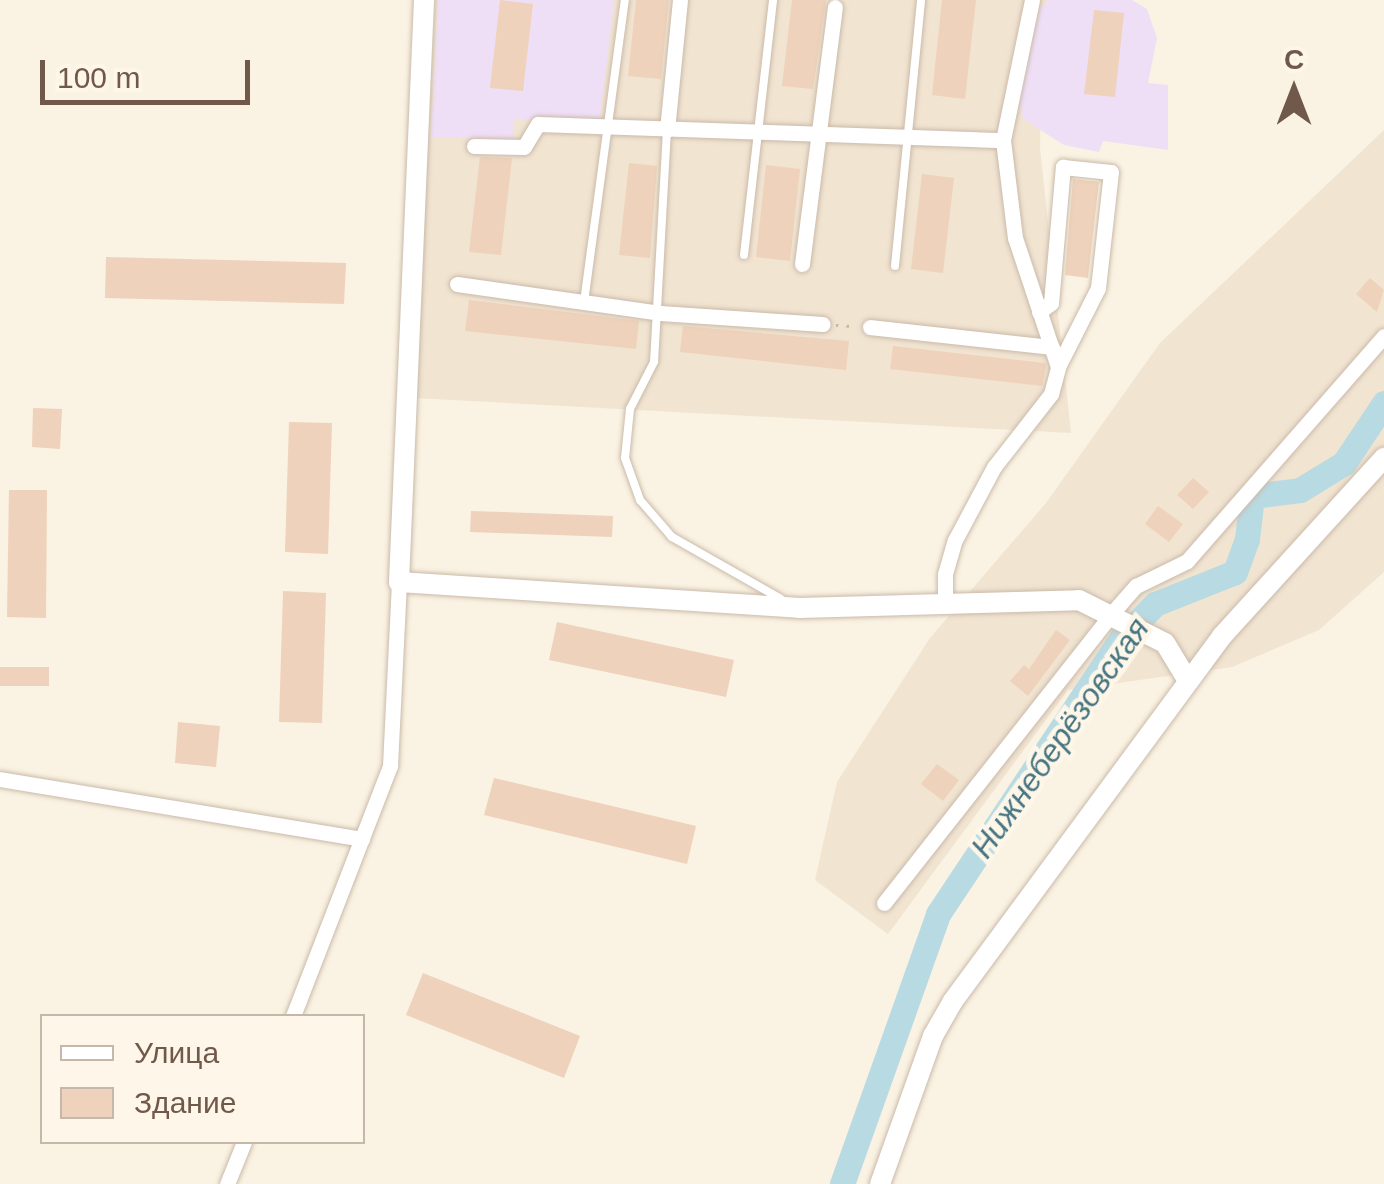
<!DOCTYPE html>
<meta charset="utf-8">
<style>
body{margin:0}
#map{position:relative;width:1384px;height:1184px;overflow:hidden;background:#faf2e2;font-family:Arial,sans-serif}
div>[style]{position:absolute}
.residential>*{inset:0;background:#f1e4d1}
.education>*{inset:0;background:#efdff6}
.river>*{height:25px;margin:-12.5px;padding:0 12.5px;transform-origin:12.5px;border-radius:12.5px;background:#b8dae2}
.building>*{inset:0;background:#eed2bb}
.path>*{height:2.5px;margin-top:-1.25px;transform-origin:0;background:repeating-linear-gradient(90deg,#d2b59f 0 2.5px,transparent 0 10.5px)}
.roads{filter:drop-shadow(0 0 2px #cabaaa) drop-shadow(0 0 2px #cabaaa)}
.service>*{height:8px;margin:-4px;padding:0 4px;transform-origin:4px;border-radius:4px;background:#fff}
.minor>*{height:15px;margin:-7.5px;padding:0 7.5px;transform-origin:7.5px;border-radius:7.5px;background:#fff}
.tertiary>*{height:20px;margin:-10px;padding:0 10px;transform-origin:10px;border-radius:10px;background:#fff}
span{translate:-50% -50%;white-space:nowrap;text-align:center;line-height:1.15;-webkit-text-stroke:9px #fef6e8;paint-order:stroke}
.water-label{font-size:32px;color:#467582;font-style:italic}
.legend{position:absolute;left:40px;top:1014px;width:325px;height:130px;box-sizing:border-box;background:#fef6e8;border:2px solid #c5b7a9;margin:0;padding:12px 18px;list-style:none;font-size:30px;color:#70594a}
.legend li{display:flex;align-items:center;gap:20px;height:50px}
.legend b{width:50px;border:2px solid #c5b7a9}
.north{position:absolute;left:1244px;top:40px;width:100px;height:100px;-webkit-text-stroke:8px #fef6e8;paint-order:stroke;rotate:0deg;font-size:28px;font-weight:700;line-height:40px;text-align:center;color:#70594a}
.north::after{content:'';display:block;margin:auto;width:35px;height:45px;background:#70594a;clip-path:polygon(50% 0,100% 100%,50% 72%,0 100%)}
.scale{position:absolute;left:40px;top:60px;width:210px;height:45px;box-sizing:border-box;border:5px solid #70594a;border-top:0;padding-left:12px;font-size:30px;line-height:35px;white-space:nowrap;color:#70594a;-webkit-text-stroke:8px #fef6e8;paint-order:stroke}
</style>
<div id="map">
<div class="residential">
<i style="clip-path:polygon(435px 0,1062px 0,1042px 31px,1040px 149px,1071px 433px,414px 398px)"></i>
<i style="clip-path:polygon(1384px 130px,1384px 572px,1319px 630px,1232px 667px,1068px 690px,888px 934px,815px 880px,837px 782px,930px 638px,1046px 503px,1160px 343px)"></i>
</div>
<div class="education">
<i style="clip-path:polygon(438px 0,614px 0,600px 120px,514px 120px,513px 140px,431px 137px)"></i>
<i style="clip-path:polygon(1049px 0,1132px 0,1147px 9px,1157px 38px,1148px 83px,1168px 85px,1168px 150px,1103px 141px,1099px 152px,1064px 145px,1023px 119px,1016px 86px,1031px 16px)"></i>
</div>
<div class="river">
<i style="left:842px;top:1184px;width:287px;rotate:-70.4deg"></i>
<i style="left:938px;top:914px;width:330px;rotate:-56.4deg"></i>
<i style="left:1121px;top:639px;width:49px;rotate:-45.8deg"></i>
<i style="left:1155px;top:604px;width:86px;rotate:-21.8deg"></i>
<i style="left:1235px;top:572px;width:35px;rotate:-70deg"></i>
<i style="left:1247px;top:539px;width:43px;rotate:-83.4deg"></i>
<i style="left:1252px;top:496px;width:48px;rotate:-7.1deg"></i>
<i style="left:1300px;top:490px;width:52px;rotate:-31.5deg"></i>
<i style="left:1344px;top:463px;width:72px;rotate:-56.3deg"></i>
</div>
<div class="building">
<i style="clip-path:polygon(500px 0,533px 4px,523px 91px,490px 88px)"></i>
<i style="clip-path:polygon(636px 0,669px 0,661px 79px,628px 76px)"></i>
<i style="clip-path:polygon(792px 0,826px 0,813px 89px,782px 86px)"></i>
<i style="clip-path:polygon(942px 0,976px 0,965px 99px,932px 95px)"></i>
<i style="clip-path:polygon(1094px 10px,1124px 13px,1115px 97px,1084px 94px)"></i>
<i style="clip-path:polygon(480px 157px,512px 158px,501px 255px,469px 252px)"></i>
<i style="clip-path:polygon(629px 163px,657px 166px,650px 258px,619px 255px)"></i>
<i style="clip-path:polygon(766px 165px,800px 169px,790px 261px,756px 257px)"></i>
<i style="clip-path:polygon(922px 174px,954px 178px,943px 273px,911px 269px)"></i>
<i style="clip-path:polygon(1073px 179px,1099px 182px,1088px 278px,1065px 275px)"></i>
<i style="clip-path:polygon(106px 257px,346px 263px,344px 304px,105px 298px)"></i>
<i style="clip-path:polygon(1370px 278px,1384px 290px,1377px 312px,1356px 294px)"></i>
<i style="clip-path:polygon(469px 300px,639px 321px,636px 349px,465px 331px)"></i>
<i style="clip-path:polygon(683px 326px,849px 341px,846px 370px,680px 352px)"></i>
<i style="clip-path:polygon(893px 346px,1045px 363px,1046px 367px,1042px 386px,890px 369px)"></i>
<i style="clip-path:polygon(33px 408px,62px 409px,60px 449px,32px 447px)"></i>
<i style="clip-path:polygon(289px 422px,332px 423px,328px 554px,285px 552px)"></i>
<i style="clip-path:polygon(1193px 478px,1209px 492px,1193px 509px,1177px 495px)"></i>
<i style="clip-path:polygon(9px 490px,47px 490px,46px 618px,7px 617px)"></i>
<i style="clip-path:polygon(1158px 506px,1183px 524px,1169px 542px,1145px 524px)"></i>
<i style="clip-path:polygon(471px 511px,613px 516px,612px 537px,470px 532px)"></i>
<i style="clip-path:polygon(283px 591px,326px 593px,322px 723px,279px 722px)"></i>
<i style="clip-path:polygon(557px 622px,734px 660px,726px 697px,549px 660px)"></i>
<i style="clip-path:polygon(1056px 630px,1070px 640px,1028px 696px,1010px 681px,1024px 665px,1029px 669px)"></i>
<i style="clip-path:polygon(0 667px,49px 667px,49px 686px,0 686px)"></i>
<i style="clip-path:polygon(178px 722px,220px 726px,216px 767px,175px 763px)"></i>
<i style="clip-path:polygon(937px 764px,959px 780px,943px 801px,921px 784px)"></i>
<i style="clip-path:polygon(494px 778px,696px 826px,687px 864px,484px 815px)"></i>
<i style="clip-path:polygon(423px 973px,580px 1036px,564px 1078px,406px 1015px)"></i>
</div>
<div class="path">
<i style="left:836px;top:325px;width:17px;rotate:3deg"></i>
</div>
<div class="roads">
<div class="service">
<i style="left:667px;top:130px;width:232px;rotate:93.2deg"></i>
<i style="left:654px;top:362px;width:53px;rotate:117.1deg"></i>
<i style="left:630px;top:409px;width:49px;rotate:95.8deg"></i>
<i style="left:625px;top:458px;width:45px;rotate:70.3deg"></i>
<i style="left:640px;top:500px;width:49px;rotate:49.1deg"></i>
<i style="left:672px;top:537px;width:125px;rotate:29.6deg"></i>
<i style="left:744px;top:255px;width:257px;rotate:-83.5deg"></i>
<i style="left:895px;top:266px;width:267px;rotate:-84.4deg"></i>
<i style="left:584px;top:302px;width:305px;rotate:-82.3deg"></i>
</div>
<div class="minor">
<i style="left:667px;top:130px;width:131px;rotate:-84.3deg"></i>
<i style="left:474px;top:146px;width:50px;rotate:1.1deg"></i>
<i style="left:524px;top:147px;width:27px;rotate:-59deg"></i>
<i style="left:538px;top:124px;width:465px;rotate:2deg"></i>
<i style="left:802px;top:264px;width:259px;rotate:-82.7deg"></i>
<i style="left:457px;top:284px;width:205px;rotate:8.1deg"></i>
<i style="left:660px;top:313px;width:163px;rotate:3.9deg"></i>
<i style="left:1039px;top:312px;width:15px;rotate:-37deg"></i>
<i style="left:1051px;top:303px;width:137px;rotate:-85deg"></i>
<i style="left:1063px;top:167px;width:48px;rotate:5.9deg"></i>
<i style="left:1111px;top:172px;width:117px;rotate:96.4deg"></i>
<i style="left:1098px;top:288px;width:89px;rotate:116.9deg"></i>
<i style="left:870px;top:327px;width:183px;rotate:6.3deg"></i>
<i style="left:945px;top:605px;width:31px;rotate:-90deg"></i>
<i style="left:945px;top:574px;width:35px;rotate:-74deg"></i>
<i style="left:955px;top:540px;width:83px;rotate:-61.9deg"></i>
<i style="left:994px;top:467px;width:93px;rotate:-52deg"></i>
<i style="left:1051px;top:394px;width:28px;rotate:-75deg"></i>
<i style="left:1058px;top:367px;width:136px;rotate:-108.4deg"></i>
<i style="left:1015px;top:238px;width:99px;rotate:-97deg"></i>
<i style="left:1003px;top:140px;width:143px;rotate:-78.3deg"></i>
<i style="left:0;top:779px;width:367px;rotate:9.4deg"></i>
<i style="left:884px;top:903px;width:370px;rotate:-51.8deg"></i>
<i style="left:1113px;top:612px;width:35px;rotate:-49deg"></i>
<i style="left:1136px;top:586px;width:57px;rotate:-26.1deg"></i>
<i style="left:1187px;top:561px;width:299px;rotate:-48.8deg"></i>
<i style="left:293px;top:1016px;width:268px;rotate:-68.8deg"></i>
<i style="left:390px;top:766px;width:184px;rotate:-87.2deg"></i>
<i style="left:227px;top:1184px;width:45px;rotate:-68deg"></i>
</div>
<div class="tertiary">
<i style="left:424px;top:0;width:583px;rotate:92.46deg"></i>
<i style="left:399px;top:582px;width:401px;rotate:3.7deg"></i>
<i style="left:799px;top:608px;width:280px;rotate:-1.6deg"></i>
<i style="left:1079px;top:600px;width:96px;rotate:26.6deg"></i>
<i style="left:1165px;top:643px;width:44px;rotate:58.8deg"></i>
<i style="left:880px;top:1184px;width:157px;rotate:-70.3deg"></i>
<i style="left:933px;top:1036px;width:40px;rotate:-60.3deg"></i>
<i style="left:953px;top:1001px;width:453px;rotate:-53.6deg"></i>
<i style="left:1222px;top:636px;width:241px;rotate:-47.7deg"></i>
</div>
</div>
<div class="water-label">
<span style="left:1060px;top:738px;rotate:-55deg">Нижнеберёзовская</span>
</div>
<ul class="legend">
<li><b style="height:12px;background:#fff"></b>Улица</li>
<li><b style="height:28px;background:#eed2bb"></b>Здание</li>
</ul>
<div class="north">С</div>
<div class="scale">100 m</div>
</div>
